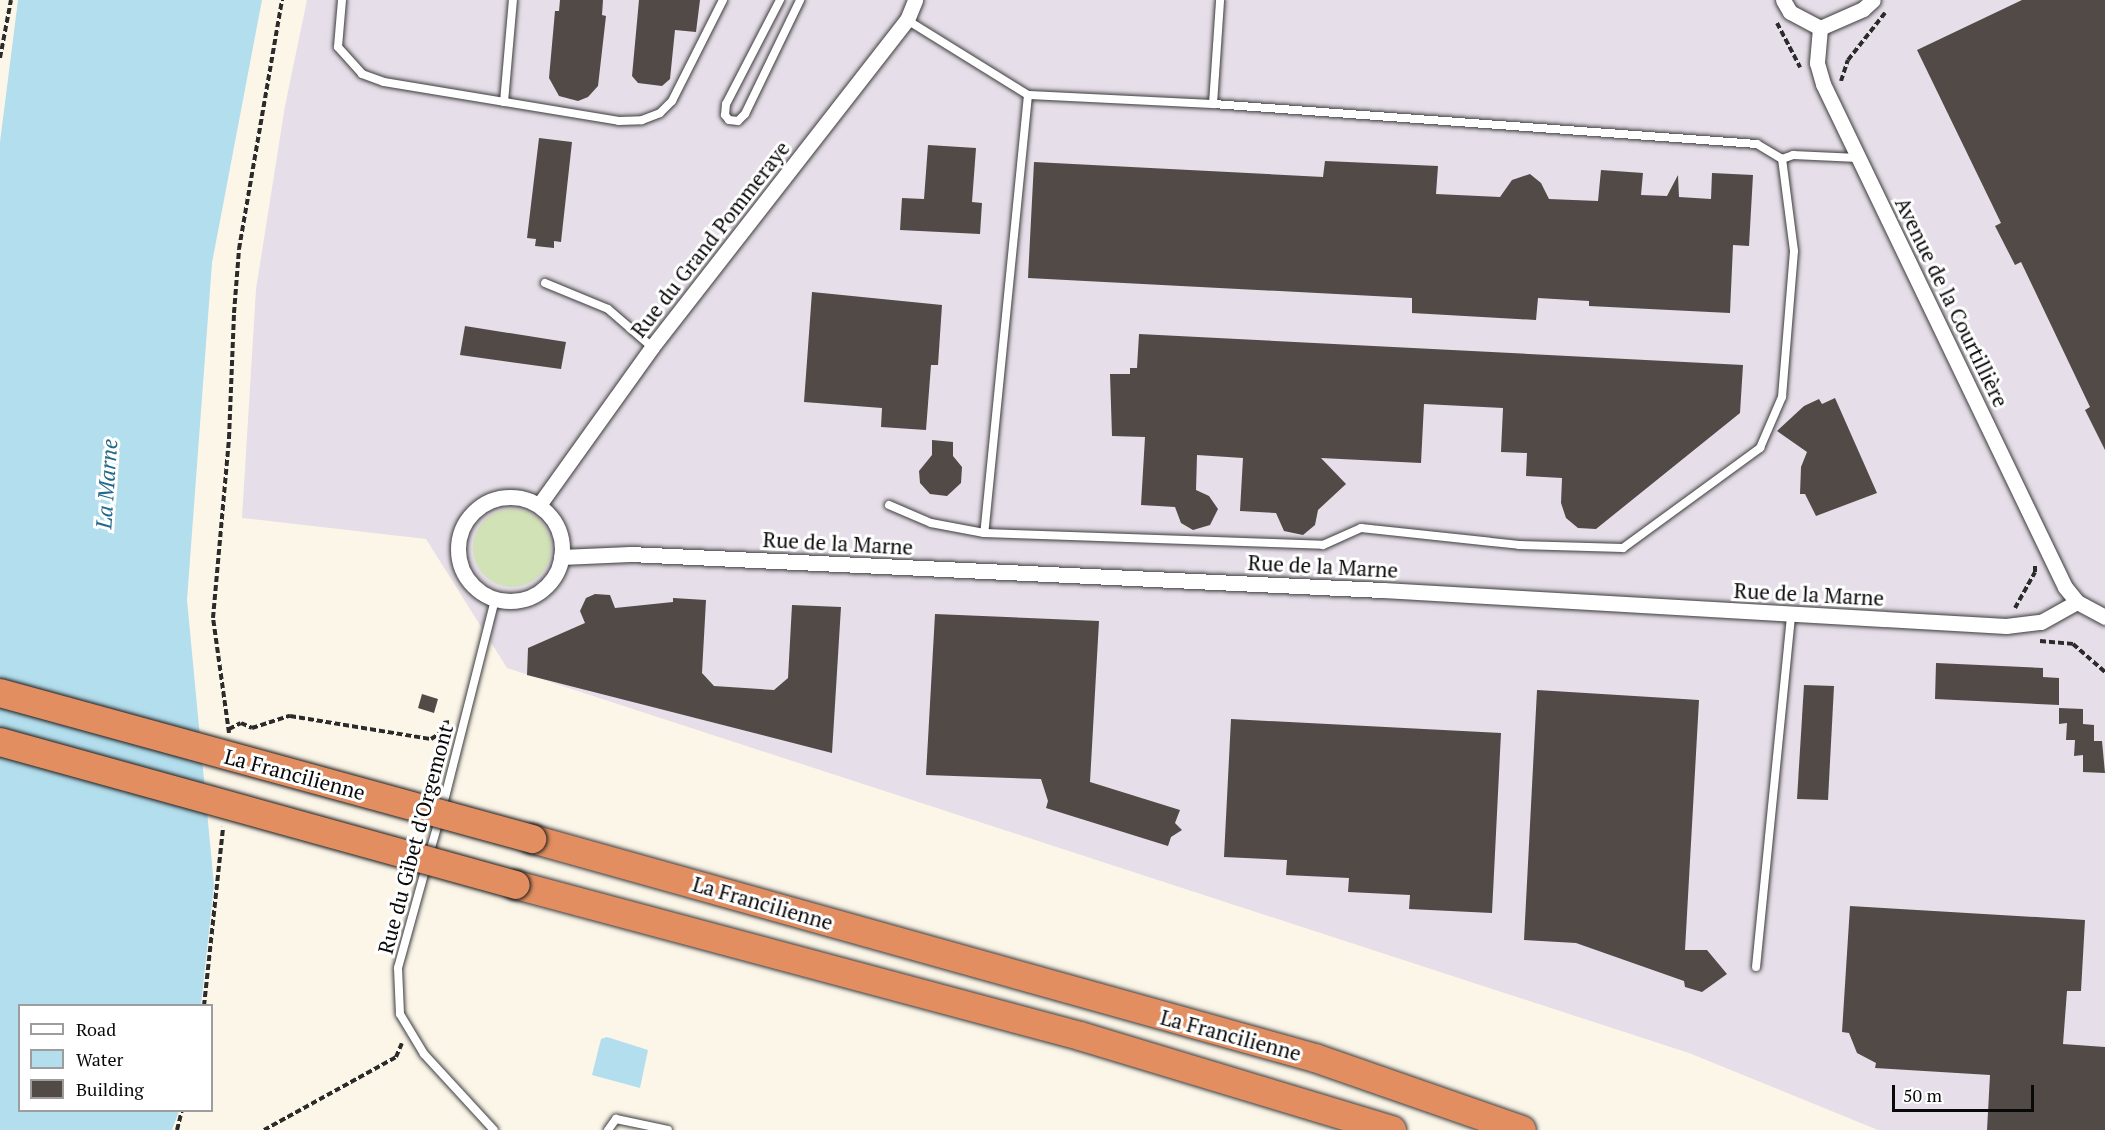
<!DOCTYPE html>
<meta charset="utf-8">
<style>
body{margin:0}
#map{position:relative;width:2105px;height:1130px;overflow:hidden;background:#fcf6e9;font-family:"PT Serif",serif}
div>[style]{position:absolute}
.industrial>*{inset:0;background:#e6dee8}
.green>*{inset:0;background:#d2e2b7}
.round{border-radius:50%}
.water>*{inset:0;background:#b3deed}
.building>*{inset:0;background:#514a47}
.path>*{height:4px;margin-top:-2px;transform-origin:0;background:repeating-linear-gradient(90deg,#2b2b2b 0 6px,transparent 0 9px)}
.roads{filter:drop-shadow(0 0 2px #3c3c3c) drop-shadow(0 0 2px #3c3c3c)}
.service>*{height:8px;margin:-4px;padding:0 4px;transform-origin:4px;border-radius:4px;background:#fff}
.minor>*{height:15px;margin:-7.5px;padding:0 7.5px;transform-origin:7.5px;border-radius:7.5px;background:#fff}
.minor>.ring{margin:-7.5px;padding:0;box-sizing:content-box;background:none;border:15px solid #fff;border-radius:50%}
.motorway>*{height:28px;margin:-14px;padding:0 14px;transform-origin:14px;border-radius:14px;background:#e28e61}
.bridges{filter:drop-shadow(0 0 2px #1a1a1a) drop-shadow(0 0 2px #1a1a1a)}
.motorway-bridge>*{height:28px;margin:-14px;padding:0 14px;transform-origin:14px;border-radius:14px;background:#e28e61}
span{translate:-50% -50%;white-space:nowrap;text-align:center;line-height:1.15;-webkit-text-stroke:6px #fff;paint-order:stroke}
.street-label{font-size:21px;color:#090909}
.water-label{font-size:22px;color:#23698a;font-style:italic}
.legend{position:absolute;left:18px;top:1004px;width:195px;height:108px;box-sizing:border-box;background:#fff;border:2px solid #9d9d9d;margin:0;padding:8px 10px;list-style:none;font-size:18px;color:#090909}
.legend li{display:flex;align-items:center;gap:12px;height:30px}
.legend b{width:30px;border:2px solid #9d9d9d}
.scale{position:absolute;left:1892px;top:1085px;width:142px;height:27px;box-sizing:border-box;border:3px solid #090909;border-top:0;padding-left:8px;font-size:18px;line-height:21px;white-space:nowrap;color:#090909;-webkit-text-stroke:4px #fff;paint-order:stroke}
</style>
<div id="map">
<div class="industrial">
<i style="clip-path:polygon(307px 0,2105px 0,2105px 1130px,1878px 1130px,1689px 1053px,507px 668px,426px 539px,242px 518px,256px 289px,285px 106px)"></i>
</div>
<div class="green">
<i class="round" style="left:473px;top:509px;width:78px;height:78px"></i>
</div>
<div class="water">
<i style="clip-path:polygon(18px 0,262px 0,212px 263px,187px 600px,214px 885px,201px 1005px,20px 1006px,20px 1110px,179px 1111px,172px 1130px,0 1130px,0 142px)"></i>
<i style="clip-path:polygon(607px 1037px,648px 1050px,640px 1088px,592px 1075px,601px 1039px)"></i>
</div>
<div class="building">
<i style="clip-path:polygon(560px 0,603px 0,602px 15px,606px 16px,598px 86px,588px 97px,578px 101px,559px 96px,549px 78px,555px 11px,559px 11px)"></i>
<i style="clip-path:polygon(639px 0,700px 0,696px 32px,675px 30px,670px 79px,662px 86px,638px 83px,632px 76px)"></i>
<i style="clip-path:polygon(2022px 0,2105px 0,2105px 450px,2085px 410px,2090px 407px,2021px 262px,2015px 265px,1995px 226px,2001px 223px,1917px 50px)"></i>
<i style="clip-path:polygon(539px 138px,572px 142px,561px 242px,554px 241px,554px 248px,535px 246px,536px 239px,527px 238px)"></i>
<i style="clip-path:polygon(928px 145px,976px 148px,972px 202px,982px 203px,980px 234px,900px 230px,902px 198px,924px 199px)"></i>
<i style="clip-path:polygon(1325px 161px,1438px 166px,1436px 194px,1500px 197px,1512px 180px,1530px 174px,1541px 183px,1549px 199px,1598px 201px,1601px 170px,1643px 173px,1641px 195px,1667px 196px,1678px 175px,1679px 197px,1711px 199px,1712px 173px,1753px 175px,1749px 246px,1733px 245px,1730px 313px,1589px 306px,1589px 301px,1538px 298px,1536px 320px,1412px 313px,1412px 298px,1028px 278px,1034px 162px,1323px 177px)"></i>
<i style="clip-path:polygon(812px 292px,942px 305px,938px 365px,931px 365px,926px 430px,881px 427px,882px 408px,804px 402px)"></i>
<i style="clip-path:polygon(465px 326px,566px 342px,561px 369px,460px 355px)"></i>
<i style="clip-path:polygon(1139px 334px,1743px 365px,1740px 413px,1596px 529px,1578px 528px,1566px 518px,1561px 503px,1562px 478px,1526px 476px,1527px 453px,1501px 452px,1503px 408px,1424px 404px,1421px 463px,1321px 458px,1346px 484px,1318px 510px,1315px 525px,1303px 535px,1284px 531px,1276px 513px,1240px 511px,1243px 458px,1197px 455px,1196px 490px,1209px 496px,1218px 509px,1210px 525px,1193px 530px,1181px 523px,1175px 507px,1141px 505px,1145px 437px,1112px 436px,1110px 374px,1130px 374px,1130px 368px,1137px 368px)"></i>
<i style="clip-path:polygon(1835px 398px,1877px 493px,1816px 516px,1805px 494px,1800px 494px,1801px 467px,1807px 452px,1777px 431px,1804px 406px,1819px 399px,1822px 404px)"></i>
<i style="clip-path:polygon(932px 440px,953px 442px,953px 456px,962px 467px,961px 483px,947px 496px,930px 494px,920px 483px,919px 471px,932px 455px)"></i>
<i style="clip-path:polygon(595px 594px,610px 595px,615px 608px,673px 602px,673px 598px,706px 600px,702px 673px,714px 686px,774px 690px,788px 678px,792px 605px,841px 607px,832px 753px,527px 675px,528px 648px,585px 623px,580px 611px,586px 598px)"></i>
<i style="clip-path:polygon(935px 614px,1099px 621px,1090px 782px,1180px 810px,1175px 823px,1182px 830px,1171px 837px,1168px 846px,1046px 808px,1048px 801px,1041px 779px,926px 775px)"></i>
<i style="clip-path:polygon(1936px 663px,2043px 668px,2043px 677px,2059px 678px,2059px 705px,1935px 699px)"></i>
<i style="clip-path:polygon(1804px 685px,1834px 686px,1828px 800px,1797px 799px)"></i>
<i style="clip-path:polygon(1537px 690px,1699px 700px,1685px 950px,1707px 950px,1727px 974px,1702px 992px,1685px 987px,1684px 981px,1576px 943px,1524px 940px)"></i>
<i style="clip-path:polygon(422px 694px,438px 699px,434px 713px,418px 708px)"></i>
<i style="clip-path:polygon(2059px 708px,2083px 709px,2083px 724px,2094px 725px,2094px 741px,2102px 741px,2105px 773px,2083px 772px,2083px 755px,2074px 756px,2075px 740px,2066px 740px,2067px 723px,2059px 724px)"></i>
<i style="clip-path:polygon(1231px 719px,1501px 733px,1492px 913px,1409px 909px,1410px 895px,1348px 892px,1349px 878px,1286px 875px,1287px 860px,1224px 857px)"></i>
<i style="clip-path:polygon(1850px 906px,2085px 920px,2081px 991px,2067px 991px,2063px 1044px,2105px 1047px,2105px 1130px,1987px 1130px,1990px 1075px,1875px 1068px,1876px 1063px,1857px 1053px,1849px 1033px,1842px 1032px)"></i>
</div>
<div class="path">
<i style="left:1777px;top:23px;width:50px;rotate:62.4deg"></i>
<i style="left:0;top:58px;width:59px;rotate:-79.3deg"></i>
<i style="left:1841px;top:81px;width:22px;rotate:-72deg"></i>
<i style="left:1848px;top:60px;width:60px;rotate:-51.8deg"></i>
<i style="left:2015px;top:608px;width:41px;rotate:-60.9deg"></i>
<i style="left:2035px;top:572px;width:7px;rotate:-90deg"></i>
<i style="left:2040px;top:641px;width:33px;rotate:5deg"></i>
<i style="left:2073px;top:644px;width:43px;rotate:41.2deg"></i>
<i style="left:229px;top:729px;width:13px;rotate:-27deg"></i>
<i style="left:241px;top:723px;width:12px;rotate:24deg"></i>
<i style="left:252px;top:728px;width:40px;rotate:-18deg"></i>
<i style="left:290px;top:716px;width:143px;rotate:9.3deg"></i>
<i style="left:431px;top:739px;width:9px;rotate:-32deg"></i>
<i style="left:439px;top:734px;width:12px;rotate:-70deg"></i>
<i style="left:443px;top:723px;width:8px;rotate:-7deg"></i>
<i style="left:229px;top:733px;width:116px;rotate:-97.9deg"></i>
<i style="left:213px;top:618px;width:181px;rotate:-84.9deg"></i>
<i style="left:229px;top:438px;width:125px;rotate:-87.7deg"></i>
<i style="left:234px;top:313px;width:64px;rotate:-85.5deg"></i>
<i style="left:239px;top:249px;width:253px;rotate:-80.2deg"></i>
<i style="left:204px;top:1006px;width:180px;rotate:-83.9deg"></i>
<i style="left:177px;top:1130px;width:21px;rotate:-76deg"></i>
<i style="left:264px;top:1130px;width:151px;rotate:-28.9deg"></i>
<i style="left:396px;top:1057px;width:15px;rotate:-67deg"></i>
</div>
<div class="roads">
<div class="service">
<i style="left:342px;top:0;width:47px;rotate:94.9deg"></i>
<i style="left:338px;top:47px;width:36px;rotate:48deg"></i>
<i style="left:362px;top:74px;width:23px;rotate:20deg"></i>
<i style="left:384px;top:82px;width:238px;rotate:9.4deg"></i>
<i style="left:619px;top:121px;width:23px;rotate:-2deg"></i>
<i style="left:642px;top:120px;width:19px;rotate:-21deg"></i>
<i style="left:660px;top:113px;width:17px;rotate:-45deg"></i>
<i style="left:672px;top:101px;width:113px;rotate:-63.2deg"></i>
<i style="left:780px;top:0;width:117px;rotate:117.4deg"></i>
<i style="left:726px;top:104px;width:11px;rotate:95deg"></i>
<i style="left:725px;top:115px;width:6px;rotate:51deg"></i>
<i style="left:729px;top:120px;width:9px;rotate:6deg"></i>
<i style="left:738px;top:121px;width:10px;rotate:-45deg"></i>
<i style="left:745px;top:114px;width:127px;rotate:-64.2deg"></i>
<i style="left:907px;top:20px;width:142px;rotate:31.8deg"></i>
<i style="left:1028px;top:95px;width:440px;rotate:95.7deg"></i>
<i style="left:504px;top:102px;width:102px;rotate:-85deg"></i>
<i style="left:1213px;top:104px;width:104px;rotate:-86.1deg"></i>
<i style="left:1782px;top:159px;width:12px;rotate:-20deg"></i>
<i style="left:1793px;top:155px;width:65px;rotate:2.6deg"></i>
<i style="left:545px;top:283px;width:68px;rotate:22.4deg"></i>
<i style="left:608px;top:309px;width:58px;rotate:40.8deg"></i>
<i style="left:889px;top:505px;width:46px;rotate:23.2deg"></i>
<i style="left:931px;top:523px;width:54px;rotate:10.7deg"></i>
<i style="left:984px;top:533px;width:339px;rotate:2deg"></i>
<i style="left:1323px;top:545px;width:42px;rotate:-24.1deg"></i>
<i style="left:1361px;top:528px;width:159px;rotate:6.1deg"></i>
<i style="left:1519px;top:545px;width:104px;rotate:1.7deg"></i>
<i style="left:1623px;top:548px;width:170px;rotate:-36.1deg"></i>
<i style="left:1760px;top:448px;width:56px;rotate:-66.7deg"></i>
<i style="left:1782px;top:397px;width:146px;rotate:-85.3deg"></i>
<i style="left:1794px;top:251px;width:93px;rotate:-97.4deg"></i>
<i style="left:1782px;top:159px;width:29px;rotate:-149deg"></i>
<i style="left:1757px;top:144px;width:545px;rotate:-175.79deg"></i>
<i style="left:1213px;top:104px;width:185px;rotate:-177.2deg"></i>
<i style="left:442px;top:809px;width:217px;rotate:-75.8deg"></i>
<i style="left:429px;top:855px;width:36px;rotate:-74deg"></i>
<i style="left:426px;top:867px;width:105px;rotate:105.5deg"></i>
<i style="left:398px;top:968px;width:46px;rotate:87.5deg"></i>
<i style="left:400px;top:1014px;width:47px;rotate:59deg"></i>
<i style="left:424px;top:1054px;width:103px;rotate:47.4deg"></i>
<i style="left:1756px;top:967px;width:354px;rotate:-84.3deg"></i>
<i style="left:608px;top:1130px;width:14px;rotate:-54deg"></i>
<i style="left:616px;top:1119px;width:53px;rotate:11.9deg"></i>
</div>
<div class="minor">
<i style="left:1783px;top:0;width:14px;rotate:60deg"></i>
<i style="left:1790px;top:12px;width:34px;rotate:28deg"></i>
<i style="left:1820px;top:28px;width:35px;rotate:95deg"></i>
<i style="left:1817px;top:63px;width:22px;rotate:74deg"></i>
<i style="left:1823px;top:84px;width:558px;rotate:64.31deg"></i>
<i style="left:2065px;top:587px;width:19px;rotate:51deg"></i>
<i style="left:2077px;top:602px;width:32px;rotate:28deg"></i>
<i style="left:1820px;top:28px;width:47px;rotate:-23.8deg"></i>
<i style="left:1863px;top:9px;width:13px;rotate:-42deg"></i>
<i class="ring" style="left:458px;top:497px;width:89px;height:89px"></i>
<i style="left:539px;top:505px;width:194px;rotate:-54.4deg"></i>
<i style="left:652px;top:347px;width:415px;rotate:-52.1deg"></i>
<i style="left:907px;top:20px;width:22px;rotate:-68deg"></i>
<i style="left:561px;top:557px;width:69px;rotate:-2.5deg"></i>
<i style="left:630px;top:554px;width:754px;rotate:2.74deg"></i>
<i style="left:1383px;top:590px;width:624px;rotate:3.31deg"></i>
<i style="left:2006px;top:626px;width:35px;rotate:-7deg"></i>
<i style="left:2041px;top:622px;width:41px;rotate:-29.1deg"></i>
</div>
<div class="motorway">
<i style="left:532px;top:839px;width:813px;rotate:15.63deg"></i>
<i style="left:1315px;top:1058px;width:219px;rotate:19.2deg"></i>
<i style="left:516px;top:885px;width:584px;rotate:14.99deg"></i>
<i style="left:1080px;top:1036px;width:326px;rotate:16.8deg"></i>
</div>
</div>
<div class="bridges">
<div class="motorway-bridge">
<i style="left:0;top:693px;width:552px;rotate:15.35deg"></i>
<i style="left:0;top:742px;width:535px;rotate:15.49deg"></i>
</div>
</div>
<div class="street-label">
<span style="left:710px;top:239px;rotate:-52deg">Rue du Grand Pommeraye</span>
<span style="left:1952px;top:302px;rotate:64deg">Avenue de la Courtillière</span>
<span style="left:838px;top:543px;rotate:3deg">Rue de la Marne</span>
<span style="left:1323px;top:566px;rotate:3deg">Rue de la Marne</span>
<span style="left:1809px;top:594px;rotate:3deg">Rue de la Marne</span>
<span style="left:295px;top:774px;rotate:15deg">La Francilienne</span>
<span style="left:415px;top:839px;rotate:-75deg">Rue du Gibet d'Orgemont</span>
<span style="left:763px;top:903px;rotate:16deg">La Francilienne</span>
<span style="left:1231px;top:1035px;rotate:15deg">La Francilienne</span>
</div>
<div class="water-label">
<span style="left:106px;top:484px;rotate:-86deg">La Marne</span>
</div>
<ul class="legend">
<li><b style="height:8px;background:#fff"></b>Road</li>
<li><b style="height:16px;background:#b3deed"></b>Water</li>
<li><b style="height:16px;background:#514a47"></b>Building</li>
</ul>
<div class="scale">50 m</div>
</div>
